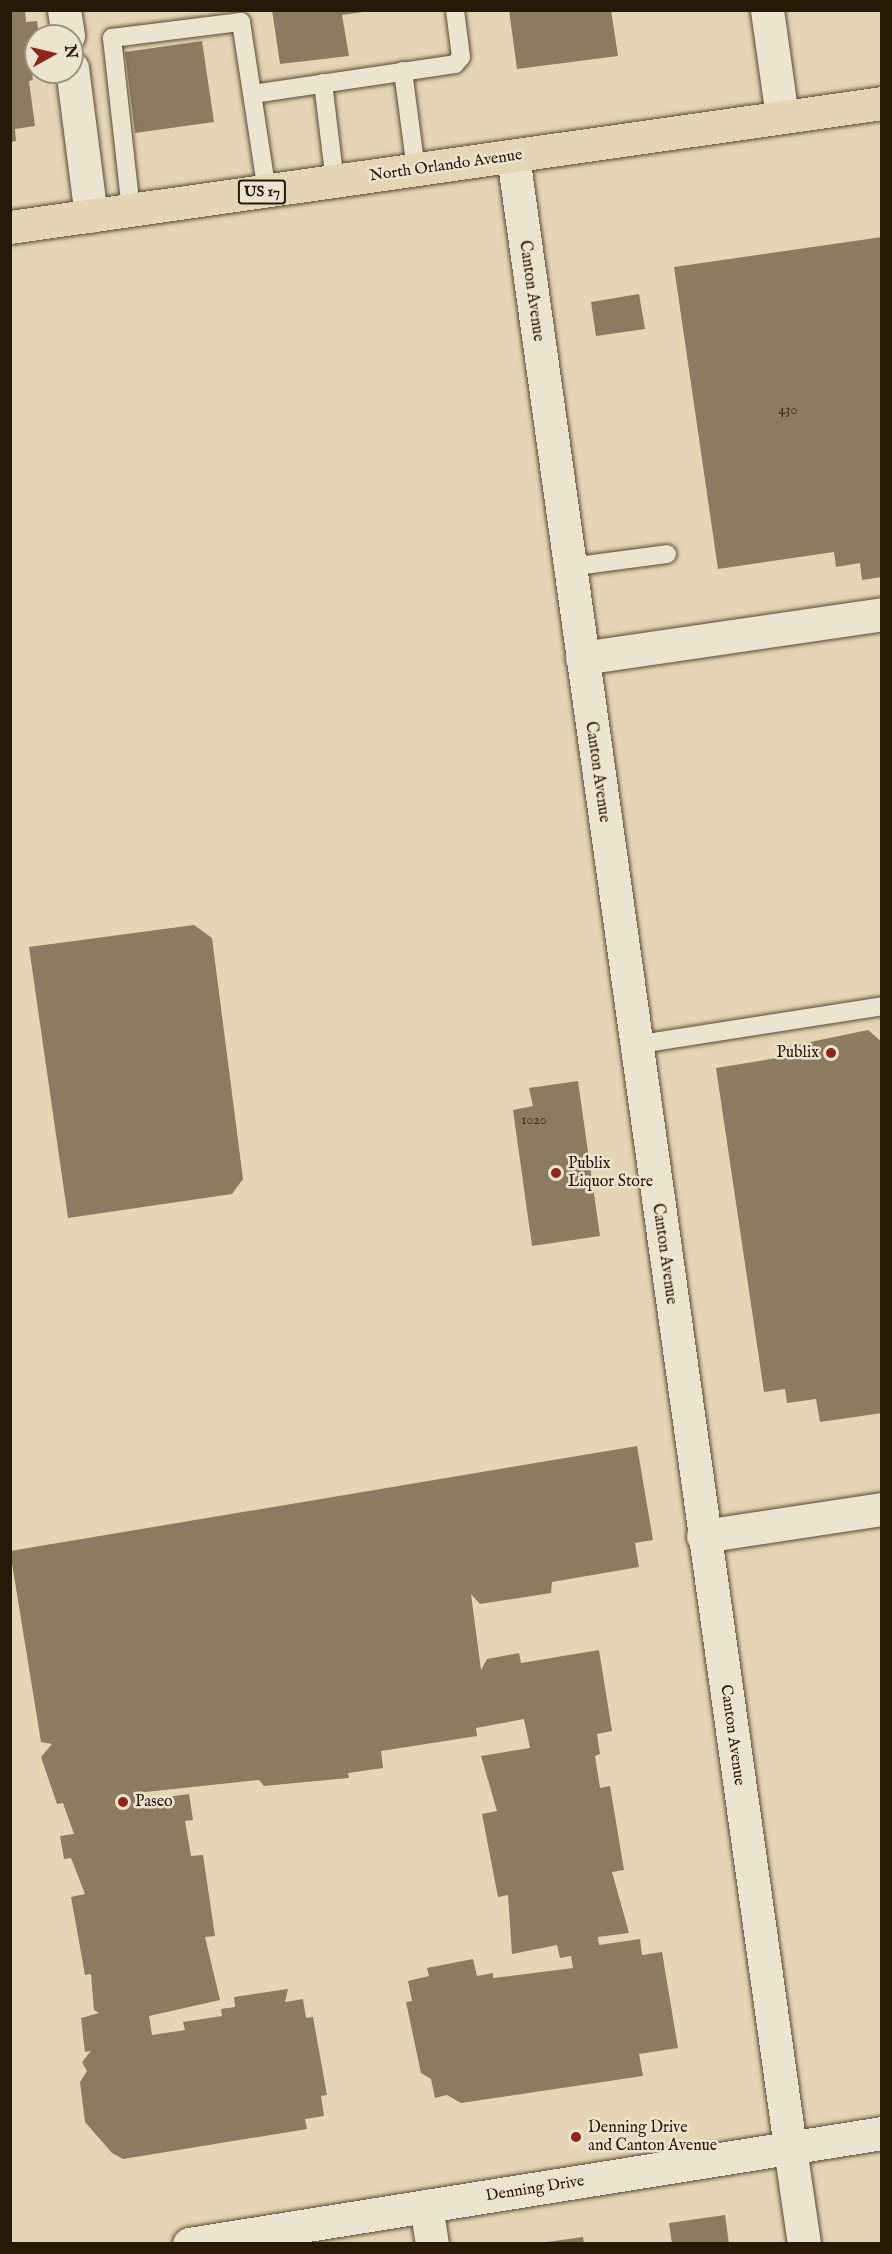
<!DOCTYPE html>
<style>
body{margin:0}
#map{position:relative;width:892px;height:2254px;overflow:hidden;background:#e4d6b5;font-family:"IM FELL English",serif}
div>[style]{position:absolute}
.building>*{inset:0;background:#8a7b61}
.roads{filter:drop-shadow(0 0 2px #574832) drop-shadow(0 0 2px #574832)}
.service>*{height:18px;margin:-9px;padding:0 9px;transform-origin:9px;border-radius:9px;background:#ede4cf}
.minor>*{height:33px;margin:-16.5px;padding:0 16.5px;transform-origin:16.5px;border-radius:16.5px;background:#ede4cf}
.tertiary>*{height:33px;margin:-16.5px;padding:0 16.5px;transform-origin:16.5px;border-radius:16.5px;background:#ede4cf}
.primary>*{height:33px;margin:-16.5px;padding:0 16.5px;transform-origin:16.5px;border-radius:16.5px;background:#e4d6b5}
.dots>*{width:16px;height:16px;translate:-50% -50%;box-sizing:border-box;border:3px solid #ede4cf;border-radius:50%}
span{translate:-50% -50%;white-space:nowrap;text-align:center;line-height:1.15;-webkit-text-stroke:5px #ede4cf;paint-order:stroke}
.number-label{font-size:14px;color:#40311d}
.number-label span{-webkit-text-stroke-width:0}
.shield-label span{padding:2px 4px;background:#ede4cf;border:2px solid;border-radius:4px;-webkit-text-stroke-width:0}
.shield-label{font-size:15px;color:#281806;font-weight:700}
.street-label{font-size:16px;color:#281806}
.poi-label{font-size:16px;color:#281806}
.right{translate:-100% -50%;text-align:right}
.left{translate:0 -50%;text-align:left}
.frame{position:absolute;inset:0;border:12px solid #281806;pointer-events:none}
.north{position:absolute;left:24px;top:24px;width:60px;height:60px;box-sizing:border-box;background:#ede4cf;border:2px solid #9e927f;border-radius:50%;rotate:82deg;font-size:16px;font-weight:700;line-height:24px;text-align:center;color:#281806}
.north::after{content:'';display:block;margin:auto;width:21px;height:27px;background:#8f2418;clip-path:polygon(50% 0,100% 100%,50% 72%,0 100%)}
</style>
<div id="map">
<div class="building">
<i style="clip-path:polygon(10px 10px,25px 10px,26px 22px,37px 21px,39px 36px,36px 57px,30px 58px,33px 80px,29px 81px,35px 126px,15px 129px,16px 141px,10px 142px)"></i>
<i style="clip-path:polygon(272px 10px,363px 10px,363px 12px,342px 15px,349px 56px,280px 64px)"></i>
<i style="clip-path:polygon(509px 10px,611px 10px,618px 56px,517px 69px)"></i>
<i style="clip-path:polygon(202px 41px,214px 122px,135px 133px,125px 52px)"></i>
<i style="clip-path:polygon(882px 237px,882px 577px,862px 580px,860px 563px,836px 567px,834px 552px,718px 569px,674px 267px)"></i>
<i style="clip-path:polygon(639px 294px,645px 329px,596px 336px,591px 302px)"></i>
<i style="clip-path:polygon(194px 925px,212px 938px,243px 1179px,232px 1194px,68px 1218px,29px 947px)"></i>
<i style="clip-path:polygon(868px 1030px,882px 1042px,882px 1413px,820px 1422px,816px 1399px,787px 1403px,785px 1389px,764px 1392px,716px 1068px,777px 1058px,786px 1047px)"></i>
<i style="clip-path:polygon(578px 1081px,600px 1236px,532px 1246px,513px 1110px,533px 1106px,529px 1088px)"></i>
<i style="clip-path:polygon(637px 1446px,653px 1540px,635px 1543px,639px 1567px,552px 1582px,551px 1593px,480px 1604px,471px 1594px,481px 1670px,487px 1659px,519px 1653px,521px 1663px,599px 1650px,612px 1731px,597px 1734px,600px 1754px,595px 1756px,600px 1788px,610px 1786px,624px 1870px,612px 1872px,629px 1933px,598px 1937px,599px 1945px,640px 1939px,642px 1955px,662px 1952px,678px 2048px,639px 2054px,643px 2076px,461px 2103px,447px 2095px,435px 2098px,431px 2079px,421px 2073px,406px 2002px,412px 2001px,408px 1981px,429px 1976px,427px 1968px,473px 1959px,477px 1976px,493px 1973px,493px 1978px,573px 1968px,571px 1956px,560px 1958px,557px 1945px,512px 1954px,508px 1895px,498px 1897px,482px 1814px,497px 1811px,481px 1756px,530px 1748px,524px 1719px,476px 1728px,477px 1736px,381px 1751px,383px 1768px,348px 1773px,349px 1778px,264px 1786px,259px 1780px,136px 1793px,137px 1801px,189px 1794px,193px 1820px,185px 1821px,191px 1856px,203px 1855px,215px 1936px,205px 1937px,220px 2000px,149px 2016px,152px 2035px,185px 2030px,183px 2022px,222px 2016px,221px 2009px,235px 2007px,234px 1997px,288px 1989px,285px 2002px,303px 1999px,306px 2018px,313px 2017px,327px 2095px,321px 2096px,324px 2116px,305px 2119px,307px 2129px,123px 2159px,112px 2153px,85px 2122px,80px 2082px,87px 2071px,82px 2062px,91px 2051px,85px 2052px,81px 2018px,99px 2013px,94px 2010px,91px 1974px,85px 1975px,71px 1897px,85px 1894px,71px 1858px,64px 1859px,60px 1836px,74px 1834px,63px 1803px,57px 1804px,41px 1757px,52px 1744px,41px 1742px,10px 1551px)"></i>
<i style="clip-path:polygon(725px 2215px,729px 2244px,672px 2244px,669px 2223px)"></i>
<i style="clip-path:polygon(583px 2237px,584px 2244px,547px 2244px,547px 2242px)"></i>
</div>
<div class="roads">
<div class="service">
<i style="left:403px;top:71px;width:100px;rotate:82.5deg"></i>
<i style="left:323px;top:83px;width:100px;rotate:83.1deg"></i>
<i style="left:253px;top:94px;width:204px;rotate:-8.4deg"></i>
<i style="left:455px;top:64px;width:9px;rotate:-49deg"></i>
<i style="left:461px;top:57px;width:47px;rotate:-97.3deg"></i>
<i style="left:131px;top:210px;width:173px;rotate:-96.3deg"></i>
<i style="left:112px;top:38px;width:130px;rotate:-7.1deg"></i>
<i style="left:241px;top:22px;width:172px;rotate:81.3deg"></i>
<i style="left:570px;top:567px;width:98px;rotate:-7.6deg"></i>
<i style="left:634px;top:1045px;width:251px;rotate:-8.9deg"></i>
</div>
<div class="minor">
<i style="left:64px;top:10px;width:26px;rotate:81deg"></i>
<i style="left:767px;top:10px;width:108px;rotate:82deg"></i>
<i style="left:72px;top:68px;width:149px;rotate:82.7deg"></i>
<i style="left:582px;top:658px;width:303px;rotate:-8.3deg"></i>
<i style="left:703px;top:1536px;width:181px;rotate:-8.6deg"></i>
<i style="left:790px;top:2148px;width:97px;rotate:81.7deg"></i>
<i style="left:426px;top:2206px;width:38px;rotate:81deg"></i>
</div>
<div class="tertiary">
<i style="left:513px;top:156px;width:2011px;rotate:82.08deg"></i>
<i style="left:189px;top:2244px;width:702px;rotate:-9.1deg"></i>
</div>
<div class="primary">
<i style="left:10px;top:227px;width:881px;rotate:-8.09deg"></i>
</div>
</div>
<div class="dots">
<i style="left:831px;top:1053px;background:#8f2418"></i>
<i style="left:556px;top:1173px;background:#8f2418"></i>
<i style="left:123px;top:1802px;background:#8f2418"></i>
<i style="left:576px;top:2137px;background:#8f2418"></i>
</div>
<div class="number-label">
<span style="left:788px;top:410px">430</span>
<span style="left:534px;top:1120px">1020</span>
</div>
<div class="shield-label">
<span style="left:262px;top:192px">US 17</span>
</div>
<div class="street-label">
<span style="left:446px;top:166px;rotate:-8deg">North Orlando Avenue</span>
<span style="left:531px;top:291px;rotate:82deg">Canton Avenue</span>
<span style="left:597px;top:772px;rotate:82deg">Canton Avenue</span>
<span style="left:664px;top:1254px;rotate:82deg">Canton Avenue</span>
<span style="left:732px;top:1735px;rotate:82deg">Canton Avenue</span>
<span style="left:535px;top:2189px;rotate:-9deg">Denning Drive</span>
</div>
<div class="poi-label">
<span class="right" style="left:819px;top:1053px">Publix</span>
<span class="left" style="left:568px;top:1173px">Publix<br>Liquor Store</span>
<span class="left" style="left:135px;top:1802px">Paseo</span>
<span class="left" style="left:588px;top:2137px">Denning Drive<br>and Canton Avenue</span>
</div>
<div class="frame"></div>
<div class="north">N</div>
</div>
